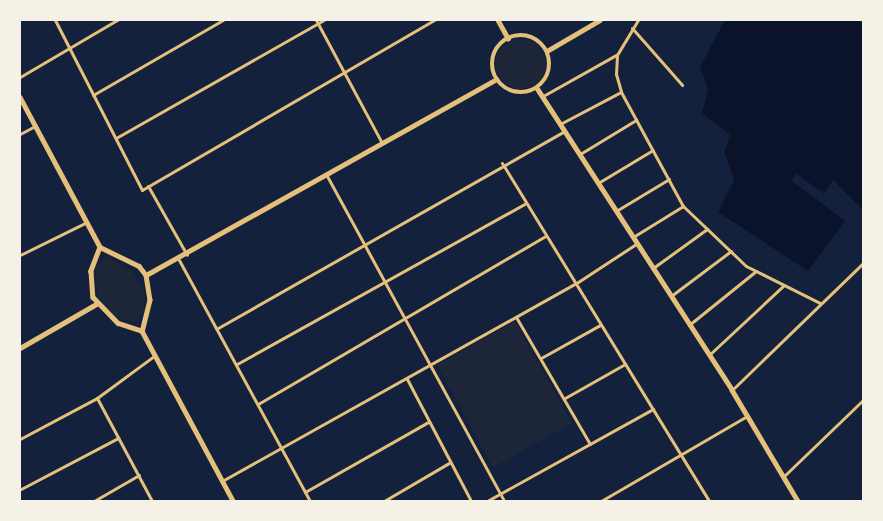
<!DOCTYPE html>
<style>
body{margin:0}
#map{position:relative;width:883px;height:521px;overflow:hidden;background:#14213d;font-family:Overpass,sans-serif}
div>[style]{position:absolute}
.green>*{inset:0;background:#1d2539}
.round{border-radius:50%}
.water>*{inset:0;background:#0b132b}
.minor>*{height:3px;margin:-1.5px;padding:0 1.5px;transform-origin:1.5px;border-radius:1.5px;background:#e5c07b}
.tertiary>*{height:4.5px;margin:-2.25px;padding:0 2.25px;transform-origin:2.25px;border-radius:2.25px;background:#e5c07b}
.tertiary>.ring{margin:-2.25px;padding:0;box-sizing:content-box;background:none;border:4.5px solid #e5c07b;border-radius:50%}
span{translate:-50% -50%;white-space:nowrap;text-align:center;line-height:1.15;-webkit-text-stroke:5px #f6f1e7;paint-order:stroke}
.frame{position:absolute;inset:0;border:21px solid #f6f1e7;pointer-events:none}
</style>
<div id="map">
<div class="green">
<i class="round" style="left:496px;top:39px;width:50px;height:50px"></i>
<i style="clip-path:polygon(106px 256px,132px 271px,145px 293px,143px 313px,133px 323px,113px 316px,97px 294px,94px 268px)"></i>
<i style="clip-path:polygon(515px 321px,572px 424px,493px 467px,437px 365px)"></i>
</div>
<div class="water">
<i style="clip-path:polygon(725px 20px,863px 20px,863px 210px,833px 180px,824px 194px,796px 173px,792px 181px,845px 221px,808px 271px,718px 212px,734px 180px,724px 152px,730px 135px,702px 113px,708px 89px,700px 67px)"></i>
</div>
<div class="minor">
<i style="left:55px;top:20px;width:191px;rotate:62.9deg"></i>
<i style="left:142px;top:190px;width:338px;rotate:-30.2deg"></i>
<i style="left:316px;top:20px;width:140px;rotate:61.8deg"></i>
<i style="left:638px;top:20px;width:41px;rotate:121deg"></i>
<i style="left:617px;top:55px;width:19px;rotate:93deg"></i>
<i style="left:616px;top:74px;width:19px;rotate:74deg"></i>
<i style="left:621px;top:92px;width:130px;rotate:61.5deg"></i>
<i style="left:683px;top:206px;width:87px;rotate:43.6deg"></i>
<i style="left:746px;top:266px;width:83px;rotate:26.6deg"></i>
<i style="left:632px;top:28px;width:76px;rotate:48.7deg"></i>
<i style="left:20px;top:77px;width:113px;rotate:-30.4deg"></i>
<i style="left:93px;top:95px;width:150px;rotate:-30deg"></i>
<i style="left:543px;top:96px;width:84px;rotate:-29.3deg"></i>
<i style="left:560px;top:124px;width:69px;rotate:-27.7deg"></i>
<i style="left:20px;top:134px;width:17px;rotate:-28deg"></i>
<i style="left:116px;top:138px;width:239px;rotate:-29.6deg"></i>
<i style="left:580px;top:154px;width:66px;rotate:-31.3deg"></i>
<i style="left:502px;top:163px;width:396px;rotate:58.5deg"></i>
<i style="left:327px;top:176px;width:370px;rotate:61.4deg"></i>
<i style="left:598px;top:183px;width:64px;rotate:-31deg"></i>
<i style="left:148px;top:186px;width:79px;rotate:60.5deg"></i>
<i style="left:616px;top:211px;width:62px;rotate:-31.1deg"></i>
<i style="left:633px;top:237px;width:59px;rotate:-31.8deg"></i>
<i style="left:20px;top:255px;width:75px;rotate:-26.2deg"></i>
<i style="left:179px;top:260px;width:274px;rotate:61.5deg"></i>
<i style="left:653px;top:268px;width:67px;rotate:-35.8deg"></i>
<i style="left:671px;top:296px;width:75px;rotate:-36.9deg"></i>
<i style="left:516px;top:317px;width:147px;rotate:59.8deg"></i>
<i style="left:689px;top:325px;width:86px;rotate:-38.9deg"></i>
<i style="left:218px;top:328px;width:399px;rotate:-29.6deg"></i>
<i style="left:709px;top:355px;width:101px;rotate:-43deg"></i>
<i style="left:541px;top:358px;width:68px;rotate:-29.2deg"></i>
<i style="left:237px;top:364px;width:331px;rotate:-29.1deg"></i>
<i style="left:407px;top:379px;width:138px;rotate:62.3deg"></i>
<i style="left:732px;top:390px;width:182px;rotate:-44.1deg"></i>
<i style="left:97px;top:398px;width:71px;rotate:-36.4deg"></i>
<i style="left:565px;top:398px;width:69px;rotate:-29.5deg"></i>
<i style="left:258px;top:404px;width:333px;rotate:-30.3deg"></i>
<i style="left:20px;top:439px;width:87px;rotate:-28deg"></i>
<i style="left:97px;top:398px;width:117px;rotate:61.9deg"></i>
<i style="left:783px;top:477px;width:111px;rotate:-43.9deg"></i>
<i style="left:222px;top:481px;width:404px;rotate:-29.2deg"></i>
<i style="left:575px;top:284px;width:73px;rotate:-33.3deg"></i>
<i style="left:21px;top:489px;width:110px;rotate:-27.7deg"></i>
<i style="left:305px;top:492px;width:142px;rotate:-29.6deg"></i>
<i style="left:94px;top:501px;width:52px;rotate:-30deg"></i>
<i style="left:384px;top:501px;width:75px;rotate:-30.3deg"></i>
<i style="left:487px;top:501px;width:190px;rotate:-29deg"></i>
<i style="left:601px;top:501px;width:169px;rotate:-30.2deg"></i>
</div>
<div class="tertiary">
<i style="left:498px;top:20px;width:21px;rotate:61deg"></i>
<i class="ring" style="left:492px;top:35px;width:53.5px;height:53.5px"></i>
<i style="left:547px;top:51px;width:61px;rotate:-30.3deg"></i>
<i style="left:537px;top:88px;width:359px;rotate:57.1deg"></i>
<i style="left:732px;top:390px;width:129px;rotate:59.3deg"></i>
<i style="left:20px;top:97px;width:170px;rotate:61.9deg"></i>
<i style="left:100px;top:247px;width:43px;rotate:26deg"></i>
<i style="left:139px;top:266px;width:11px;rotate:52deg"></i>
<i style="left:146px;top:275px;width:25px;rotate:81deg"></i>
<i style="left:150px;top:300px;width:32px;rotate:104deg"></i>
<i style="left:100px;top:247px;width:26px;rotate:111deg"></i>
<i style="left:91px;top:271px;width:26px;rotate:86deg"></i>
<i style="left:93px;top:297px;width:36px;rotate:46deg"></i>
<i style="left:118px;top:323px;width:25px;rotate:18deg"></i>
<i style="left:146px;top:275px;width:401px;rotate:-29.2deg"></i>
<i style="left:142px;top:331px;width:193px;rotate:61.8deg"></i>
<i style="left:20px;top:348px;width:90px;rotate:-30deg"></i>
</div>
<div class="frame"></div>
</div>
